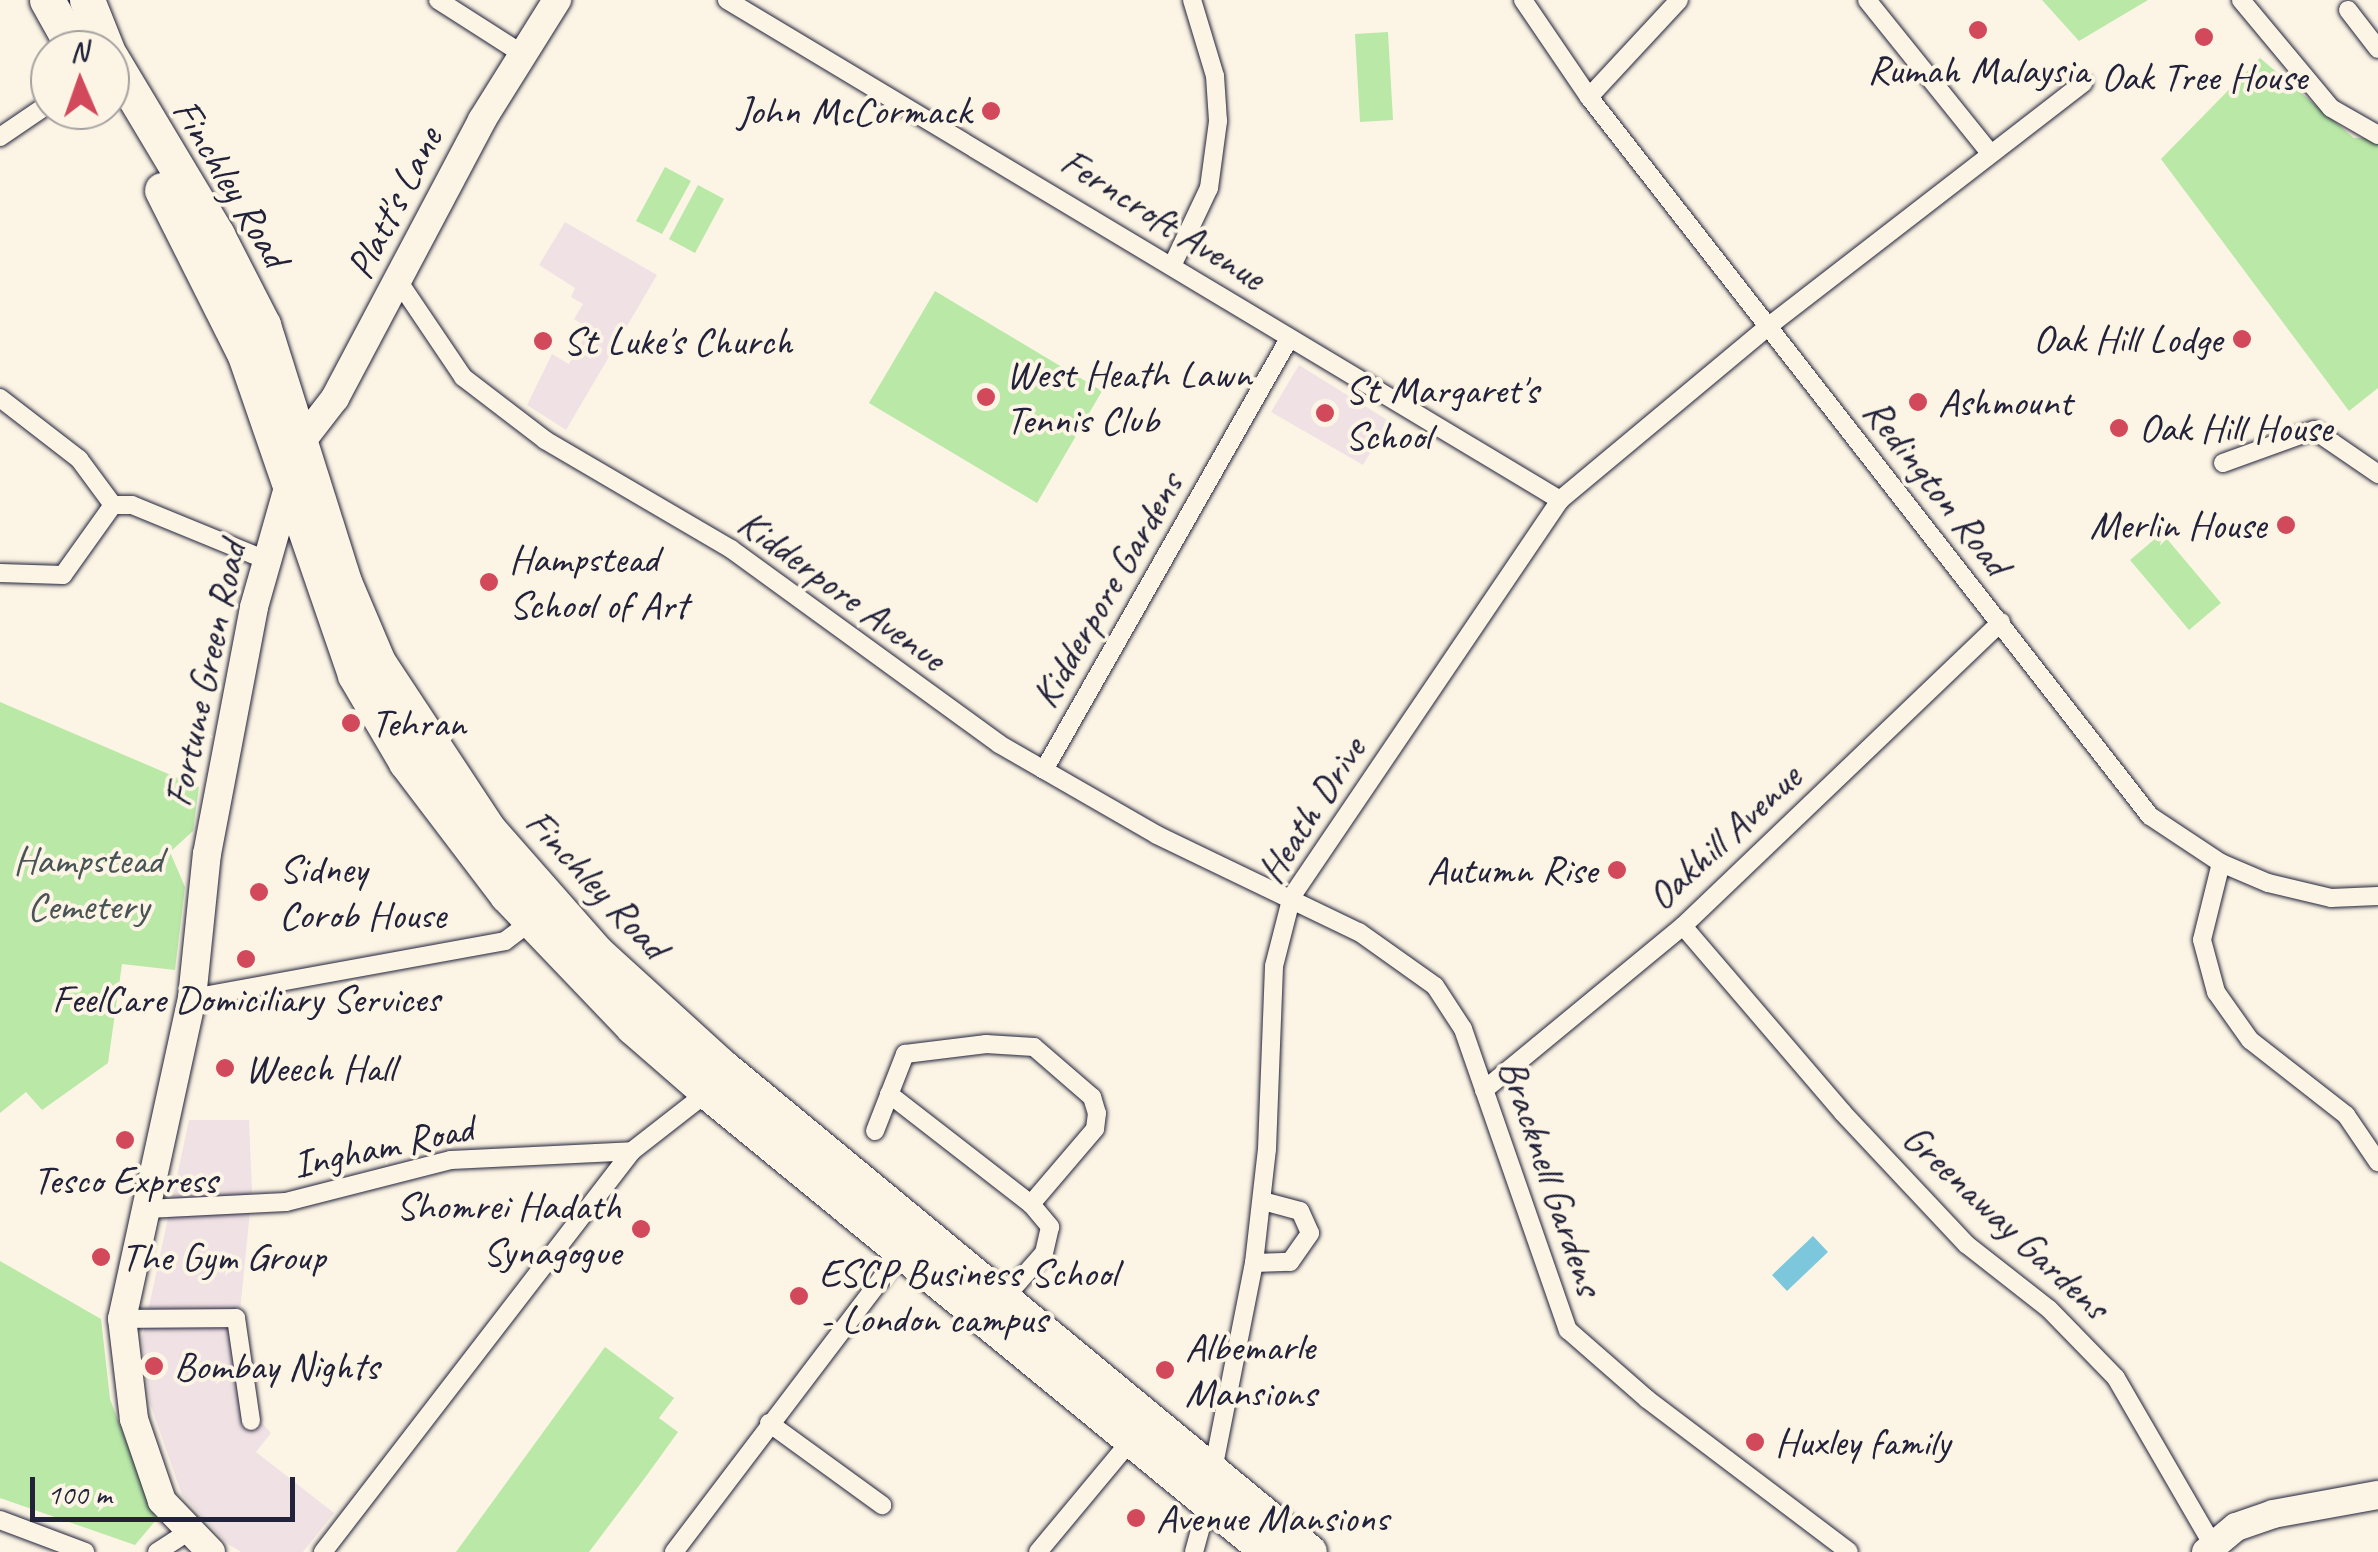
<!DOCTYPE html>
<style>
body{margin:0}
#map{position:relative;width:2378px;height:1552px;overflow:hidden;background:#fcf5e5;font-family:Caveat,sans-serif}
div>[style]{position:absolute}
.built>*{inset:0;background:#f0e2e4}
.green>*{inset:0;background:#b9e8a7}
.water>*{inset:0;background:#7dc7dd}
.roads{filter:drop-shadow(0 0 2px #22223b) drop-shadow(0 0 2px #22223b)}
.street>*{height:18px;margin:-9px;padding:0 9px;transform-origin:9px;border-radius:9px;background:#fcf5e5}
.secondary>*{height:28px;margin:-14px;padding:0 14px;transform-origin:14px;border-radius:14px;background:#fcf5e5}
.highway>*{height:35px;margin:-17.5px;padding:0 17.5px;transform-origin:17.5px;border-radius:17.5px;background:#fcf5e5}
.dots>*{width:28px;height:28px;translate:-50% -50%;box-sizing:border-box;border:5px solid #fcf5e5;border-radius:50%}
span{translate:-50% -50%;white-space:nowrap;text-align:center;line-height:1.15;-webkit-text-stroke:8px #fcf5e5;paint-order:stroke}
.poi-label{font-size:40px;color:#22223b}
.right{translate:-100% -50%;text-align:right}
.left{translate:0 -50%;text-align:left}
.street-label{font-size:40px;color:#22223b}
.park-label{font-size:40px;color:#485456}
.north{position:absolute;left:30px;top:30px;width:100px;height:100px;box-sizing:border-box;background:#fcf5e5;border:2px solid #a5a1a1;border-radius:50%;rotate:358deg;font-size:28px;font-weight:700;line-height:40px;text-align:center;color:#22223b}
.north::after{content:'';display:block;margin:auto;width:35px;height:45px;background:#d1495b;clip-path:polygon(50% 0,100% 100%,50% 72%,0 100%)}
.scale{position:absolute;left:30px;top:1477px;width:265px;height:45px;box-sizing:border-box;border:5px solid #22223b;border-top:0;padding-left:12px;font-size:30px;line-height:35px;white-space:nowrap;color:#22223b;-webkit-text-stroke:8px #fcf5e5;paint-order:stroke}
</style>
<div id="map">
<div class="built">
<i style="clip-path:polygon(565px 222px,657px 275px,566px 430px,527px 405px,552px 354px,569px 364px,589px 329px,574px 319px,583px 304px,571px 297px,575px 288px,539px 265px)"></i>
<i style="clip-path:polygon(1299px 365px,1389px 421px,1363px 465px,1271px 412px)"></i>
<i style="clip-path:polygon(189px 1120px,249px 1120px,252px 1191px,240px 1312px,254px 1414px,271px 1433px,256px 1452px,334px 1513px,303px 1552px,241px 1552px,228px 1544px,182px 1495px,150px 1403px,142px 1339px)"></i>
</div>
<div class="green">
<i style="clip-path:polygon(2042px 0,2148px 0,2079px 41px)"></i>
<i style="clip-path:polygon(1388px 32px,1393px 120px,1360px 122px,1355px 34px)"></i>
<i style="clip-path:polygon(2260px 58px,2354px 138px,2378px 138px,2378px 388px,2349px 411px,2161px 159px)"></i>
<i style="clip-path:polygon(665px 167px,691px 181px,662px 234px,636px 221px)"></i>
<i style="clip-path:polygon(698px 185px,724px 199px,695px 253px,669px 239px)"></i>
<i style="clip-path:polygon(935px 291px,1102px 391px,1037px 503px,869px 403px)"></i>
<i style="clip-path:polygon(2162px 533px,2221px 603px,2189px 630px,2130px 560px)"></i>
<i style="clip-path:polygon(0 702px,199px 787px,193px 831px,170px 852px,185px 887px,175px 970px,122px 964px,108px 1063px,42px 1110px,26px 1092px,0 1113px)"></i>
<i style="clip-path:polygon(0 1261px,101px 1319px,110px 1399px,156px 1520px,135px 1545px,0 1498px)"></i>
<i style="clip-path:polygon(605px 1347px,674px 1398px,659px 1418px,678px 1432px,647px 1475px,589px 1552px,456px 1552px)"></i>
</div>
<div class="water">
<i style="clip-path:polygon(1813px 1236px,1828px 1252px,1787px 1291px,1772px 1275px)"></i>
</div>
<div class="roads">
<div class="street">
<i style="left:438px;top:0;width:98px;rotate:32.6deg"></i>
<i style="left:727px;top:0;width:972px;rotate:30.97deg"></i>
<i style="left:1523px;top:0;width:117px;rotate:55.8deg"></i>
<i style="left:1589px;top:97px;width:912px;rotate:52.04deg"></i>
<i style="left:2150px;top:816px;width:85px;rotate:33.5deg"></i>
<i style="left:2221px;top:863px;width:51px;rotate:23.1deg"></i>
<i style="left:2268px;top:883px;width:65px;rotate:13.4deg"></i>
<i style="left:2331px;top:898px;width:47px;rotate:-2.4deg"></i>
<i style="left:1867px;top:0;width:196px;rotate:51.2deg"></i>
<i style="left:2241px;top:0;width:141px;rotate:50.2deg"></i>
<i style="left:2331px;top:108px;width:54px;rotate:29.9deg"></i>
<i style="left:2348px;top:10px;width:49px;rotate:52.4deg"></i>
<i style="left:1589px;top:97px;width:132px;rotate:-47.1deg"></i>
<i style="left:0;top:137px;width:60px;rotate:-34.2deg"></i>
<i style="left:1173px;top:264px;width:84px;rotate:-64.7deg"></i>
<i style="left:1209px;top:188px;width:68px;rotate:-82.3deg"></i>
<i style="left:1218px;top:121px;width:45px;rotate:-93.8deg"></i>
<i style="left:1215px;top:76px;width:79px;rotate:-106.8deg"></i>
<i style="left:399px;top:282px;width:115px;rotate:56deg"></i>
<i style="left:463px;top:377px;width:103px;rotate:37.5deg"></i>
<i style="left:545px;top:440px;width:216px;rotate:30.4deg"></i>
<i style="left:731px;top:549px;width:331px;rotate:36deg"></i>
<i style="left:999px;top:744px;width:182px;rotate:29.9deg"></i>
<i style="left:1157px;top:835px;width:224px;rotate:25.7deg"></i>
<i style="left:1359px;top:932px;width:93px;rotate:35.4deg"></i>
<i style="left:1435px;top:986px;width:51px;rotate:56.9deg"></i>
<i style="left:1463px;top:1029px;width:319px;rotate:70.8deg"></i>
<i style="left:1568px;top:1330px;width:105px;rotate:41.1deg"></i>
<i style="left:1647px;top:1399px;width:253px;rotate:37.1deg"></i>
<i style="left:0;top:398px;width:100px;rotate:37.7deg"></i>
<i style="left:79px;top:459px;width:57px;rotate:53.5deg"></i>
<i style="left:2223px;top:463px;width:97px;rotate:-19.9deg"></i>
<i style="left:2314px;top:430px;width:78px;rotate:34.5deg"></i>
<i style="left:113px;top:505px;width:19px"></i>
<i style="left:132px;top:505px;width:145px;rotate:22.3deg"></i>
<i style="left:0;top:573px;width:63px;rotate:1.8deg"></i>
<i style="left:63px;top:575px;width:86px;rotate:-54.5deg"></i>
<i style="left:1044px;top:770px;width:496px;rotate:-60.4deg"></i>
<i style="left:2221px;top:863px;width:79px;rotate:103.9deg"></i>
<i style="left:2202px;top:940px;width:54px;rotate:74.9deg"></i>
<i style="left:2216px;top:992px;width:59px;rotate:54.7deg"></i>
<i style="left:2250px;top:1040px;width:122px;rotate:38deg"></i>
<i style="left:2346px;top:1115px;width:57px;rotate:55.8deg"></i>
<i style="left:1683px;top:926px;width:246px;rotate:49.4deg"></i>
<i style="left:1843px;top:1113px;width:180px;rotate:46.8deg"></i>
<i style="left:1966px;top:1244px;width:105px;rotate:38.1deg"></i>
<i style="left:2049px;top:1309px;width:96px;rotate:45.8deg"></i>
<i style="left:2116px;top:1378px;width:193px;rotate:59.9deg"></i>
<i style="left:192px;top:998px;width:318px;rotate:-10.3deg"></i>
<i style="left:505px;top:941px;width:36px;rotate:-37deg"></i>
<i style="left:1484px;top:1090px;width:258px;rotate:-39.5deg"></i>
<i style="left:1683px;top:926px;width:440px;rotate:-43.7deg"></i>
<i style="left:889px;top:1094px;width:180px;rotate:37.8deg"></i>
<i style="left:1031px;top:1204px;width:30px;rotate:50deg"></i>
<i style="left:1050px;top:1227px;width:27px;rotate:103deg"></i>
<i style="left:1044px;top:1253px;width:68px;rotate:131.4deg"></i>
<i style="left:875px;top:1131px;width:83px;rotate:-68.7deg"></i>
<i style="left:905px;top:1054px;width:82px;rotate:-7deg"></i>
<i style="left:986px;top:1044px;width:48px;rotate:3.6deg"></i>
<i style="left:1034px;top:1047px;width:77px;rotate:40.8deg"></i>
<i style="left:1092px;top:1097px;width:17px;rotate:73deg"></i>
<i style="left:1097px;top:1113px;width:16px;rotate:97deg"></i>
<i style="left:1095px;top:1129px;width:99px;rotate:130.5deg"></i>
<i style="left:147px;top:1209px;width:139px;rotate:-2.9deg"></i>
<i style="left:286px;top:1202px;width:170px;rotate:-14.3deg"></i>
<i style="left:451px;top:1160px;width:181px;rotate:-2.8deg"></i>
<i style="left:1254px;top:1263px;width:36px;rotate:-2deg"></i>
<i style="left:1290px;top:1262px;width:35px;rotate:-55deg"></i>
<i style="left:1310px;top:1233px;width:24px;rotate:-114deg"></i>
<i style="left:1300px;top:1211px;width:39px;rotate:-165deg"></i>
<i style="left:122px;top:1319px;width:114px;rotate:-0.5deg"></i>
<i style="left:236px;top:1318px;width:104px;rotate:81.7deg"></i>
<i style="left:769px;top:1423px;width:140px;rotate:36deg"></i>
<i style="left:1212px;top:1475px;width:216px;rotate:-78.8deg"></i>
<i style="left:1254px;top:1263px;width:115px;rotate:-83.5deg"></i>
<i style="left:1267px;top:1149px;width:183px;rotate:-87.8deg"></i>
<i style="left:1274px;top:966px;width:72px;rotate:-75.6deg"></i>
<i style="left:1292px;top:896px;width:478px;rotate:-55.9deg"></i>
<i style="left:1560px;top:500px;width:278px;rotate:-39.8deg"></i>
<i style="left:1774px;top:322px;width:391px;rotate:-37.7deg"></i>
<i style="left:0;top:1520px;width:91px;rotate:20.6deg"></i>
<i style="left:157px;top:1552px;width:35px;rotate:-33deg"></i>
<i style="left:323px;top:1552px;width:506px;rotate:-52.38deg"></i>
<i style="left:632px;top:1151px;width:103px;rotate:-37.9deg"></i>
<i style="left:674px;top:1552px;width:384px;rotate:-52.8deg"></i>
<i style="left:1038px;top:1552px;width:147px;rotate:-50.2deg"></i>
<i style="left:1194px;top:1552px;width:53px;rotate:-74.6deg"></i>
</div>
<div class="secondary">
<i style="left:211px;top:1552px;width:71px;rotate:-133.9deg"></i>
<i style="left:162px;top:1501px;width:87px;rotate:-108.9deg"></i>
<i style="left:134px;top:1419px;width:101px;rotate:-96.8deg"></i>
<i style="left:122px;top:1319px;width:329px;rotate:-77.7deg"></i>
<i style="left:192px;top:998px;width:145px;rotate:-84.1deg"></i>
<i style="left:207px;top:854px;width:251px;rotate:-79.2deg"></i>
<i style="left:254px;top:607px;width:172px;rotate:-74.1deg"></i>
<i style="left:301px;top:442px;width:56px;rotate:-52.3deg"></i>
<i style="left:335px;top:398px;width:314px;rotate:-62.1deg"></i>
<i style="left:482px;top:120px;width:142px;rotate:-58deg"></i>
<i style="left:2206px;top:1552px;width:39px;rotate:-40deg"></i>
<i style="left:2236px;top:1527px;width:39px;rotate:-19deg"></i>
<i style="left:2273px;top:1514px;width:107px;rotate:-10.3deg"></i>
</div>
<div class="highway">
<i style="left:47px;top:0;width:57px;rotate:60.8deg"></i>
<i style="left:87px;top:0;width:54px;rotate:68.2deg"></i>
<i style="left:110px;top:56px;width:209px;rotate:59.1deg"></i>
<i style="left:217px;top:235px;width:101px;rotate:62.9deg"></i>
<i style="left:263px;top:325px;width:269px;rotate:72.5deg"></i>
<i style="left:344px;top:582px;width:87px;rotate:67deg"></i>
<i style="left:378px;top:662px;width:200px;rotate:56.6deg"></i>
<i style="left:488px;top:829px;width:164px;rotate:48.7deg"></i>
<i style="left:596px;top:952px;width:168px;rotate:42.3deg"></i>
<i style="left:720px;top:1065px;width:764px;rotate:39.58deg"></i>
<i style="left:162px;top:190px;width:185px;rotate:63.3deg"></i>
<i style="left:245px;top:355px;width:338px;rotate:71deg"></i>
<i style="left:355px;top:675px;width:101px;rotate:59.6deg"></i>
<i style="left:406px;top:762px;width:167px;rotate:52.8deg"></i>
<i style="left:507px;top:895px;width:182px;rotate:46.3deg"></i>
<i style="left:633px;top:1027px;width:101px;rotate:41deg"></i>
<i style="left:709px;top:1093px;width:724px;rotate:39.34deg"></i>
</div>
</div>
<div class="dots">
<i style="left:1978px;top:30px;background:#d1495b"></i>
<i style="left:2204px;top:37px;background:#d1495b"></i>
<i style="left:991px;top:111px;background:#d1495b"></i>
<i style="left:2242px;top:339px;background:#d1495b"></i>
<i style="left:543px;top:341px;background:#d1495b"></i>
<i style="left:986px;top:397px;background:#d1495b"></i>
<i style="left:1918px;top:402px;background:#d1495b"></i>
<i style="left:1325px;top:413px;background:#d1495b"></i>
<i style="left:2119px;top:428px;background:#d1495b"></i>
<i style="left:2286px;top:525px;background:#d1495b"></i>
<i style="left:489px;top:582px;background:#d1495b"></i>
<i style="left:351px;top:723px;background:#d1495b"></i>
<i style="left:1617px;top:870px;background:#d1495b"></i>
<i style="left:259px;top:892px;background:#d1495b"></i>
<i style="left:246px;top:959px;background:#d1495b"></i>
<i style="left:225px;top:1068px;background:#d1495b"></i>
<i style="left:125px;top:1140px;background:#d1495b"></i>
<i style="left:641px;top:1229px;background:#d1495b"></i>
<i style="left:101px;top:1257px;background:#d1495b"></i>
<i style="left:799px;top:1296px;background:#d1495b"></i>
<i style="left:154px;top:1366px;background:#d1495b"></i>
<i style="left:1165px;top:1370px;background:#d1495b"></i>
<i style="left:1755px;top:1442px;background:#d1495b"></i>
<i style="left:1136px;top:1518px;background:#d1495b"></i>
</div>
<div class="poi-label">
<span style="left:1978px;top:70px">Rumah Malaysia</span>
<span style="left:2204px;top:77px">Oak Tree House</span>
<span class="right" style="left:971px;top:111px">John McCormack</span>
<span class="right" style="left:2222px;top:339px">Oak Hill Lodge</span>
<span class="left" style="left:563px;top:341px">St Luke's Church</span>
<span class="left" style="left:1006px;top:397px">West Heath Lawn<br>Tennis Club</span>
<span class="left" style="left:1345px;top:413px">St Margaret's<br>School</span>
<span class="left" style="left:1938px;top:402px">Ashmount</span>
<span class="left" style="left:2139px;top:428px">Oak Hill House</span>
<span class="right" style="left:2266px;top:525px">Merlin House</span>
<span class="left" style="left:509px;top:582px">Hampstead<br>School of Art</span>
<span class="left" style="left:371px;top:723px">Tehran</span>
<span class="left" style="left:279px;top:892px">Sidney<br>Corob House</span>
<span class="right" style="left:1597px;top:870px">Autumn Rise</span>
<span style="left:246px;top:999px">FeelCare Domiciliary Services</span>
<span class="left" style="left:245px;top:1068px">Weech Hall</span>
<span style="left:125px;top:1180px">Tesco Express</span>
<span class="right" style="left:621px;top:1229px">Shomrei Hadath<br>Synagogue</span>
<span class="left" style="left:121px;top:1257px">The Gym Group</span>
<span class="left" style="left:819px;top:1296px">ESCP Business School<br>- London campus</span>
<span class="left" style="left:1185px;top:1370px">Albemarle<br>Mansions</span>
<span class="left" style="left:174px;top:1366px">Bombay Nights</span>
<span class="left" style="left:1775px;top:1442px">Huxley family</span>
<span class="left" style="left:1156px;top:1518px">Avenue Mansions</span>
</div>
<div class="street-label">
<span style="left:231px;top:183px;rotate:59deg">Finchley Road</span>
<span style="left:394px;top:203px;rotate:-63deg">Platt's Lane</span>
<span style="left:1163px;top:219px;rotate:32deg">Ferncroft Avenue</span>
<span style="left:1937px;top:487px;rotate:52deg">Redington Road</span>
<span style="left:842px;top:590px;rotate:36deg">Kidderpore Avenue</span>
<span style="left:1107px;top:590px;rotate:-60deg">Kidderpore Gardens</span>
<span style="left:205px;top:674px;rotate:-78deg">Fortune Green Road</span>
<span style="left:1311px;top:810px;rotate:-57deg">Heath Drive</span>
<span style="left:1724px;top:837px;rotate:-43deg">Oakhill Avenue</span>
<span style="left:597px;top:884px;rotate:47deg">Finchley Road</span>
<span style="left:383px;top:1146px;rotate:-12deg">Ingham Road</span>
<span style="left:1551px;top:1177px;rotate:71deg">Bracknell Gardens</span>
<span style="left:2006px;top:1222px;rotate:43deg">Greenaway Gardens</span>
</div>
<div class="park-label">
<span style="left:88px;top:883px">Hampstead<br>Cemetery</span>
</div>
<div class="north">N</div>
<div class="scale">100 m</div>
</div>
